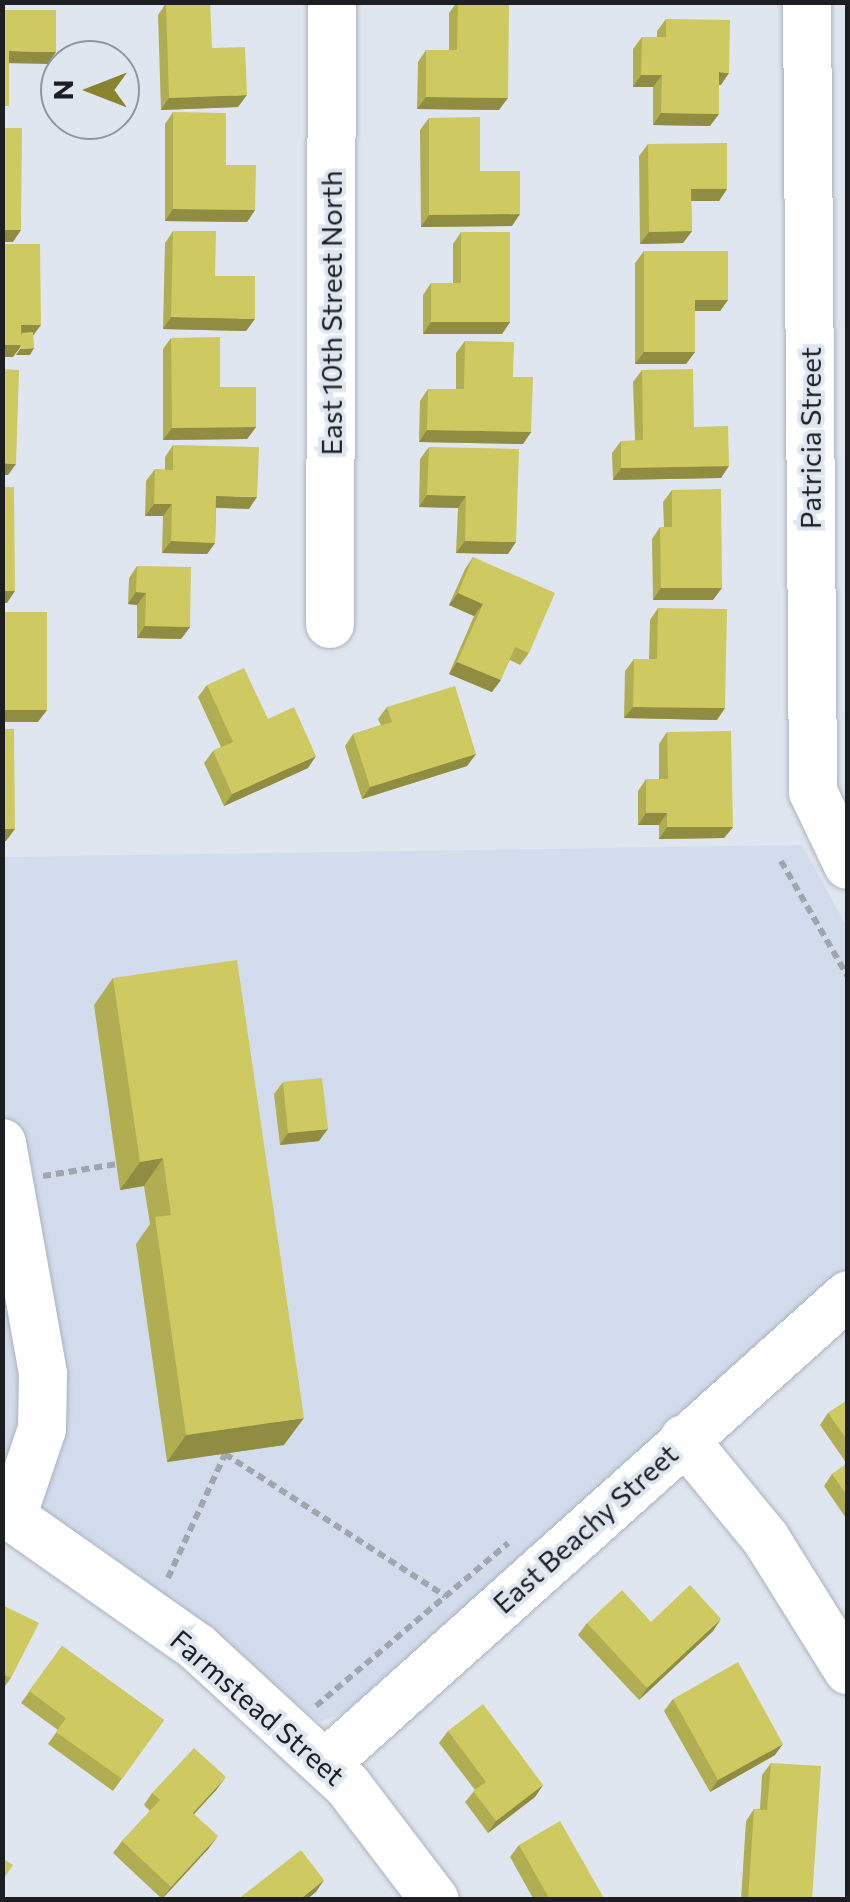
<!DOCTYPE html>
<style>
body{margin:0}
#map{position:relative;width:850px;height:1902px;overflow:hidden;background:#dfe6f0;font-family:Commissioner,sans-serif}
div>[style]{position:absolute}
.built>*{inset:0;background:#d2dced}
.path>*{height:6px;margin-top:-3px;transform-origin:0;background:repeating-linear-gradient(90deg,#a1a6ae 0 8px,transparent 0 13px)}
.roads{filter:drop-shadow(0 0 2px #acb2bc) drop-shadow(0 0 2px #acb2bc)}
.minor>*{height:48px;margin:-24px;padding:0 24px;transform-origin:24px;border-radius:24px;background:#fff}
.wall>*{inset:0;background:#b1ad53}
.shaded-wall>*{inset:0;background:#908d43}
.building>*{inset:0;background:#cec960}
span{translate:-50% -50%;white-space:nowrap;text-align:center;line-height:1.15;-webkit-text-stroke:8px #dfe6f0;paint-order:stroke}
.street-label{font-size:28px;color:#1c1e22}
.frame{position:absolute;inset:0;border:5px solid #1c1e22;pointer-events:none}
.north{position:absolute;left:40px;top:40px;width:100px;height:100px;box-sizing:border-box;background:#dfe6f0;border:2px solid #91969e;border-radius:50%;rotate:270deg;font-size:28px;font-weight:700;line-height:40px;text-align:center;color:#1c1e22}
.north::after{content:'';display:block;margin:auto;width:35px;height:45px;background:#88832c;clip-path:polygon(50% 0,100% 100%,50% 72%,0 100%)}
</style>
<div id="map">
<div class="built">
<i style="clip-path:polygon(802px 845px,847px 927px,847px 1279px,343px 1713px,320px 1722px,99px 1546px,3px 1492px,2px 857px)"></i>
</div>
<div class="path">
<i style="left:781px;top:861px;width:134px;rotate:60deg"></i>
<i style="left:43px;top:1176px;width:75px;rotate:-9.2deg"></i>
<i style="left:168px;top:1578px;width:136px;rotate:-65.3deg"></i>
<i style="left:225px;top:1454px;width:262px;rotate:32.8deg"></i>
<i style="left:316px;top:1706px;width:252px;rotate:-40.3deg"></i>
</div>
<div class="roads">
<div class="minor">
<i style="left:807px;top:2px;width:790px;rotate:89.56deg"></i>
<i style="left:813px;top:792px;width:81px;rotate:64.4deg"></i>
<i style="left:330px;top:624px;width:622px;rotate:-89.82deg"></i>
<i style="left:2px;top:1143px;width:235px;rotate:79.9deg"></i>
<i style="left:43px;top:1374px;width:55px;rotate:91deg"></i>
<i style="left:42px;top:1429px;width:93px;rotate:108.8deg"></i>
<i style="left:684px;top:1439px;width:129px;rotate:50.6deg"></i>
<i style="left:766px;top:1539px;width:155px;rotate:58deg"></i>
<i style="left:2px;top:1510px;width:238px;rotate:35.1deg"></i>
<i style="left:197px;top:1647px;width:205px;rotate:42.6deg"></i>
<i style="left:348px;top:1786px;width:143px;rotate:52.7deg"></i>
<i style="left:325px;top:1764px;width:702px;rotate:-41.88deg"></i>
</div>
</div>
<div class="wall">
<i style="clip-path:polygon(457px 2px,509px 2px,499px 110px,417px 109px,418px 62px,426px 50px,449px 50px,449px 13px)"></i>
<i style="clip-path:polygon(166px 3px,212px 48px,238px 107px,161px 110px,158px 15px)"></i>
<i style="clip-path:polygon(666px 19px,721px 85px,719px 85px,710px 126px,653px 125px,653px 87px,633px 87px,633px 49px,642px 37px,657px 37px,657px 31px)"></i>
<i style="clip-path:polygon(173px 112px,226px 165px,255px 210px,247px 222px,165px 221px,165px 124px)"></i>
<i style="clip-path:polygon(429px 118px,480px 171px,512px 226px,421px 227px,420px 130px)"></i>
<i style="clip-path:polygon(648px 144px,727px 189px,719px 201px,691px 201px,692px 231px,683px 243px,640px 244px,639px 156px)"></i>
<i style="clip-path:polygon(173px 231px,215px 276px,246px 331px,163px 329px,165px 243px)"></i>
<i style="clip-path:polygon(461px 232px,510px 322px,502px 334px,423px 334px,423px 295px,431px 283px,453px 283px,453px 244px)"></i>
<i style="clip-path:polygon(644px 251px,728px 300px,720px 311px,695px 311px,695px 352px,686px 364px,635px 364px,635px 263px)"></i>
<i style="clip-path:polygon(171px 338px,220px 387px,256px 427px,247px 439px,163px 440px,163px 349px)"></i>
<i style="clip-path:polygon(465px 341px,513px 377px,531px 432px,523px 444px,419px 442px,420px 401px,428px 389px,456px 389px,456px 353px)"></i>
<i style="clip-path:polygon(642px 370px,694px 427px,721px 478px,613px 480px,612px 453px,621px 441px,635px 441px,633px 382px)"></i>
<i style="clip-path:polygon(173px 445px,249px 509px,216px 508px,215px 543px,207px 554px,162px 553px,163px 516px,145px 516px,146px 481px,155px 469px,165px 470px,165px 457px)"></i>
<i style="clip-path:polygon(429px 447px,508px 554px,456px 553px,458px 508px,419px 507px,420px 459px)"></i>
<i style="clip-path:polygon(672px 490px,713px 600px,653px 600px,652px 539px,660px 527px,664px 527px,663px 502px)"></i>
<i style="clip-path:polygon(473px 557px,529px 653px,520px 665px,510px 660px,492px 692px,449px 674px,474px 616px,449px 605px,465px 569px)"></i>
<i style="clip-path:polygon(137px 566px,190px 627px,181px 639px,137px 638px,137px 605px,128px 604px,129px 578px)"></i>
<i style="clip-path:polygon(658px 608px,717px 720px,624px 718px,625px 671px,634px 659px,649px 659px,650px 620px)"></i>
<i style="clip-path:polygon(207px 685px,268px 719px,308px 768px,224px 806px,204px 763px,213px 751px,221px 747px,198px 697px)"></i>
<i style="clip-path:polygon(387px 707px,476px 754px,467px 766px,362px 799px,345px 746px,353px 734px,381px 725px,378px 719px)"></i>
<i style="clip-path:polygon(667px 732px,733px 827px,724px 838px,659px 839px,659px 825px,638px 825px,638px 791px,646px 779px,659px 779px,659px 744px)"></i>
<i style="clip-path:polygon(113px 978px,284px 1445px,167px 1462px,136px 1244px,150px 1224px,144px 1186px,120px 1190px,94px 1005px)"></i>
<i style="clip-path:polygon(283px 1082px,319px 1141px,280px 1145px,274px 1094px)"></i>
<i style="clip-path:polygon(848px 1400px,848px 1521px,824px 1486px,832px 1474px,847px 1464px,820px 1425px,828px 1413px)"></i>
<i style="clip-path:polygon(2px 1605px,11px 1678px,2px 1690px)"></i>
<i style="clip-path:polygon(587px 1623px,713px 1631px,639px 1700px,578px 1635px)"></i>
<i style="clip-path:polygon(62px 1646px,164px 1720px,113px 1791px,48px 1744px,58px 1730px,21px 1703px)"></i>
<i style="clip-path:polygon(673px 1699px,775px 1755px,710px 1792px,664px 1711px)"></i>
<i style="clip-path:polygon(448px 1731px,543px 1785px,535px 1797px,488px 1833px,465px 1802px,475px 1790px,439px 1743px)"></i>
<i style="clip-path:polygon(771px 1763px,812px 1900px,741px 1900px,746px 1821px,754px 1809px,760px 1809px,762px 1775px)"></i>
<i style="clip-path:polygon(217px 1789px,194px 1814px,209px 1848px,162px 1899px,113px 1853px,122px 1841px,150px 1811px,144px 1805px,152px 1793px)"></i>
<i style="clip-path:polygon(519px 1845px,605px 1900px,534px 1900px,510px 1857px)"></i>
</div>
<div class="shaded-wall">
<i style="clip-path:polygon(9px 51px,56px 52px,48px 64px,2px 63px)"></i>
<i style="clip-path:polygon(719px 72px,729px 73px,721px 85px,710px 84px)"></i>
<i style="clip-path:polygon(641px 75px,662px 75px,653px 87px,633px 87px)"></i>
<i style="clip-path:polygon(247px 95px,238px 107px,161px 110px,169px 98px)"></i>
<i style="clip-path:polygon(426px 97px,508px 98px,499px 110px,417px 109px)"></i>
<i style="clip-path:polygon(661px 113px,719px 114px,710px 126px,653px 125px)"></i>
<i style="clip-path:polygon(691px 189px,727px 189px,719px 201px,683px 201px)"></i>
<i style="clip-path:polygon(173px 209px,255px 210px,247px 222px,165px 221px)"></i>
<i style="clip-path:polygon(520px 214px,512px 226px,421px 227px,429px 215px)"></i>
<i style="clip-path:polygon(2px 230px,21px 230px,13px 242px,2px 242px)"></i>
<i style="clip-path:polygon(692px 231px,683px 243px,640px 244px,649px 232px)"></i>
<i style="clip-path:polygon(695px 300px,728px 300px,720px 311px,686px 311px)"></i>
<i style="clip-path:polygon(171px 317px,255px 319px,246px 331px,163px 329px)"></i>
<i style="clip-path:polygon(431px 322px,510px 322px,502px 334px,423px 334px)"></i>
<i style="clip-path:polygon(21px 325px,41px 325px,32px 337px,20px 337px)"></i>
<i style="clip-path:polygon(2px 345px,22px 345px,13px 357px,2px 357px)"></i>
<i style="clip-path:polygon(34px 348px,30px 355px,16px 355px,20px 349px)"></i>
<i style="clip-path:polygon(644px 352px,695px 352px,686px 364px,635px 364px)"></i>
<i style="clip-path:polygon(256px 427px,247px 439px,163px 440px,172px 428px)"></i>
<i style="clip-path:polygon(427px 430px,531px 432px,523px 444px,419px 442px)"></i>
<i style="clip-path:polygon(2px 463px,16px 464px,8px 475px,2px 475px)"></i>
<i style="clip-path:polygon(729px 466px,721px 478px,613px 480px,621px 468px)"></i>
<i style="clip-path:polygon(427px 495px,466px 496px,458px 508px,419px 507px)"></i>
<i style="clip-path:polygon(216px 496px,257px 497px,249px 509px,208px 507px)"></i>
<i style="clip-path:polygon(154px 504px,172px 504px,163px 516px,145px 516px)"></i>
<i style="clip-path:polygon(171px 541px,215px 543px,207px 554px,162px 553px)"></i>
<i style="clip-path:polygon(465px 541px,516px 542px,508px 554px,456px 553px)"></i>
<i style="clip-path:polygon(661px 588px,722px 588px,713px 600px,653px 600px)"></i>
<i style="clip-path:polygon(2px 591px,15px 591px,7px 603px,2px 603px)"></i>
<i style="clip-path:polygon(136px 592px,146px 593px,137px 605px,128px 604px)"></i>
<i style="clip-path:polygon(458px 593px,483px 604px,474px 616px,449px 605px)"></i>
<i style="clip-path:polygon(145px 626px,190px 627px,181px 639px,137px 638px)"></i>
<i style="clip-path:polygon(457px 662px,501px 680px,492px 692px,449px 674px)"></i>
<i style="clip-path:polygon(633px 707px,725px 708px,717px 720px,624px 718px)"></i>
<i style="clip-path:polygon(2px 710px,47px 710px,38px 722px,2px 722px)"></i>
<i style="clip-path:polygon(476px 754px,467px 766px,362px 799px,370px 787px)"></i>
<i style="clip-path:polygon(316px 756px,308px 768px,224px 806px,232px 794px)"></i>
<i style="clip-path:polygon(646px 813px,667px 813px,659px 825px,638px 825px)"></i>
<i style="clip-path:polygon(667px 827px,733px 827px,724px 838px,659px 839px)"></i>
<i style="clip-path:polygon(2px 829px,15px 829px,6px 841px,2px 841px)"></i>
<i style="clip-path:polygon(328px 1129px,319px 1141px,280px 1145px,288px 1133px)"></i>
<i style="clip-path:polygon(163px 1158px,144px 1186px,120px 1190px,140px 1162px)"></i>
<i style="clip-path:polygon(304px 1418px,284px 1445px,167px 1462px,186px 1435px)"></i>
<i style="clip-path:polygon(721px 1619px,713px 1631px,639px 1700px,647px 1688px)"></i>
<i style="clip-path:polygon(783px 1744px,775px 1755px,710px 1792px,718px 1780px)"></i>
<i style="clip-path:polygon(226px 1777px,217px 1789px,184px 1825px,193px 1813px)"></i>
<i style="clip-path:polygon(543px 1785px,535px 1797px,488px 1833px,496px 1821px)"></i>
<i style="clip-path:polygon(218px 1836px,209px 1848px,162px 1899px,171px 1887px)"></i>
<i style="clip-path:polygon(324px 1880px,316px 1892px,306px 1900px,299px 1900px)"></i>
</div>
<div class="building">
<i style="clip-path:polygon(210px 2px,212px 48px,245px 47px,247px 95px,169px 98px,166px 3px)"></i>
<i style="clip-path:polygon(458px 2px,509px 2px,508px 98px,426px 97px,426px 50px,457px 50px)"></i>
<i style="clip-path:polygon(2px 10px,56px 10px,56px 52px,9px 51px,9px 106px,2px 106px)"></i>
<i style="clip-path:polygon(666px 19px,730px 20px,729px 73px,719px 72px,719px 114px,661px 113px,662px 75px,641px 75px,642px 37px,666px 37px)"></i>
<i style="clip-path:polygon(173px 112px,226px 113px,226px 165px,256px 165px,255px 210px,173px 209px)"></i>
<i style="clip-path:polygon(480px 117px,480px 171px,520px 171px,520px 214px,429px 215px,429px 118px)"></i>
<i style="clip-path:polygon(2px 128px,22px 128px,21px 230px,2px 230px)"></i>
<i style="clip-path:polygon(727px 143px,727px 189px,691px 189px,692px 231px,649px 232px,648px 144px)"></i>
<i style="clip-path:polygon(173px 231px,216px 231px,215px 276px,255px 276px,255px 319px,171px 317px)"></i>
<i style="clip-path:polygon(461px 232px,510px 232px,510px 322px,431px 322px,431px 283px,461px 283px)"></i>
<i style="clip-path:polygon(2px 244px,40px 244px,41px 325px,21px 325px,22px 345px,2px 345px)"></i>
<i style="clip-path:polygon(644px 251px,728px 251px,728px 300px,695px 300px,695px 352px,644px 352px)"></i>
<i style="clip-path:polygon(33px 332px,34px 348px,20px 349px,22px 333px)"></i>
<i style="clip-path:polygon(220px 337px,220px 387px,256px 387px,256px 427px,172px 428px,171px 338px)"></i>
<i style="clip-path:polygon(465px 341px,514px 342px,513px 377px,533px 377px,531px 432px,427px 430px,428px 389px,464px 389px)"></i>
<i style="clip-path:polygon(2px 369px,19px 370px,16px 464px,2px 463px)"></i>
<i style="clip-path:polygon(693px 369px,694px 427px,728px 426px,729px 466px,621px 468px,621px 441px,643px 440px,642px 370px)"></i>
<i style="clip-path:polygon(173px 445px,259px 447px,257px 497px,216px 496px,215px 543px,171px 541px,172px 504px,154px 504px,155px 469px,173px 470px)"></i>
<i style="clip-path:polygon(429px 447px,519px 449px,516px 542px,465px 541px,466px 496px,427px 495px)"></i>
<i style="clip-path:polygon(2px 487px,14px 487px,15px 591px,2px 591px)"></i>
<i style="clip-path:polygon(721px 489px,722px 588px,661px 588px,660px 527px,672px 527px,672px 490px)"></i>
<i style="clip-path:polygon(473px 557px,555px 593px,529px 653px,515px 647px,501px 680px,457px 662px,483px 604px,458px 593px)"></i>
<i style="clip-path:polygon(137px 566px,191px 567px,190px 627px,145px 626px,146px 593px,136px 592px)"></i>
<i style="clip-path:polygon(658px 608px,727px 609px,725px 708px,633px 707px,634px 659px,657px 659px)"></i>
<i style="clip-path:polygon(2px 612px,47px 612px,47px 710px,2px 710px)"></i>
<i style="clip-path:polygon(244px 668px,268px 719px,294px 707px,316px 756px,232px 794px,213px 751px,233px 742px,207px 685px)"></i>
<i style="clip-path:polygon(455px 686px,476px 754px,370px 787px,353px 734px,392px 722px,387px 707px)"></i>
<i style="clip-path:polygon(2px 729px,14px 729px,15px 829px,2px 829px)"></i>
<i style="clip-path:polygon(731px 731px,733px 827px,667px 827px,667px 813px,646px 813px,646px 779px,668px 779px,667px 732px)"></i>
<i style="clip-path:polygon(237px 960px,304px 1418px,186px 1435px,155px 1217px,171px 1215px,163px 1158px,140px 1162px,113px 978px)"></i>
<i style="clip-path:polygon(322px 1078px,328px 1129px,288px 1133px,283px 1082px)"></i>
<i style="clip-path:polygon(848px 1400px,848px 1441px,828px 1413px)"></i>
<i style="clip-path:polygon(848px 1463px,848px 1497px,832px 1474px)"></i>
<i style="clip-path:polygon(690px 1585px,721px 1619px,647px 1688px,587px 1623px,622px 1590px,651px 1622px)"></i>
<i style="clip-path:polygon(2px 1605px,39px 1623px,11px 1678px,2px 1674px)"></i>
<i style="clip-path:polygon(62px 1646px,164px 1720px,122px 1779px,56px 1732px,66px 1718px,29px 1691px)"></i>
<i style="clip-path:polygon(738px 1662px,783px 1744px,718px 1780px,673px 1699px)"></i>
<i style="clip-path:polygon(483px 1704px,543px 1785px,496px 1821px,473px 1791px,486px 1782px,448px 1731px)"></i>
<i style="clip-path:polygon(194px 1748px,226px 1777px,193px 1813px,218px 1836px,171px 1887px,122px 1841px,160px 1800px,152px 1793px)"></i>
<i style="clip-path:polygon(771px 1763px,821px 1766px,812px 1900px,748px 1900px,754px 1809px,767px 1810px)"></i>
<i style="clip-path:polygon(560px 1821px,605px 1900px,550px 1900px,519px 1845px)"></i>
<i style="clip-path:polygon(301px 1850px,324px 1880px,299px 1900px,237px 1900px)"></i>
<i style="clip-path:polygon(2px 1858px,13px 1865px,2px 1881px)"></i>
</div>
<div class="street-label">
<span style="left:331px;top:313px;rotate:-90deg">East 10th Street North</span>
<span style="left:810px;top:438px;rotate:-90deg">Patricia Street</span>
<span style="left:585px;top:1528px;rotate:-42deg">East Beachy Street</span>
<span style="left:258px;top:1707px;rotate:41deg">Farmstead Street</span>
</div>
<div class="frame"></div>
<div class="north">N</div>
</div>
